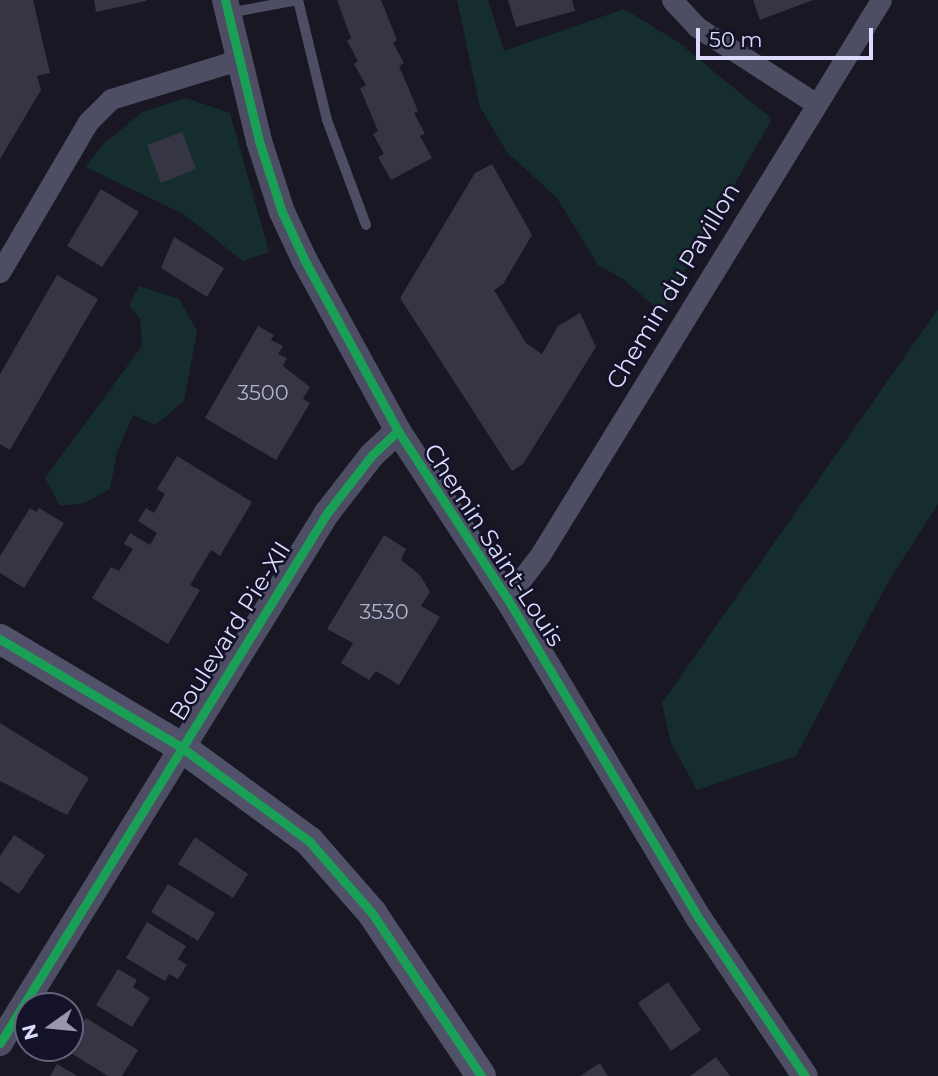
<!DOCTYPE html>
<style>
body{margin:0}
#map{position:relative;width:938px;height:1076px;overflow:hidden;background:#181723;font-family:Montserrat,sans-serif}
div>[style]{position:absolute}
.green>*{inset:0;background:#152e2d}
.building>*{inset:0;background:#363544}
.service>*{height:10px;margin:-5px;padding:0 5px;transform-origin:5px;border-radius:5px;background:#4d4d63}
.minor>*{height:21px;margin:-10.5px;padding:0 10.5px;transform-origin:10.5px;border-radius:10.5px;background:#4d4d63}
.tertiary>*{height:26px;margin:-13px;padding:0 13px;transform-origin:13px;border-radius:13px;background:#4d4d63}
.secondary>*{height:30px;margin:-15px;padding:0 15px;transform-origin:15px;border-radius:15px;background:#515269}
.cycleway>*{height:9px;margin:-4.5px;padding:0 4.5px;transform-origin:4.5px;border-radius:4.5px;background:#1a9f57}
span{translate:-50% -50%;white-space:nowrap;text-align:center;line-height:1.15;-webkit-text-stroke:5px #141228;paint-order:stroke}
.number-label{font-size:21px;color:#b3b2cf}
.number-label span{-webkit-text-stroke-width:0}
.street-label{font-size:24px;color:#dddbfd}
.north{position:absolute;left:14px;top:992px;width:70px;height:70px;box-sizing:border-box;background:#141228;border:2px solid #64627d;border-radius:50%;rotate:255deg;font-size:19px;font-weight:700;line-height:28px;text-align:center;color:#dddbfd}
.north::after{content:'';display:block;margin:auto;width:24px;height:32px;background:#9896b1;clip-path:polygon(50% 0,100% 100%,50% 72%,0 100%)}
.scale{position:absolute;left:696px;top:28px;width:177px;height:32px;box-sizing:border-box;border:4px solid #dddbfd;border-top:0;padding-left:9px;font-size:21px;line-height:24px;white-space:nowrap;color:#dddbfd;-webkit-text-stroke:5px #141228;paint-order:stroke}
</style>
<div id="map">
<div class="green">
<i style="clip-path:polygon(457px 0,488px 0,504px 51px,624px 9px,678px 42px,772px 119px,661px 312px,623px 279px,598px 265px,557px 198px,507px 152px,480px 107px)"></i>
<i style="clip-path:polygon(186px 98px,230px 113px,269px 252px,243px 261px,185px 215px,86px 167px,103px 144px,143px 112px)"></i>
<i style="clip-path:polygon(139px 286px,179px 299px,197px 331px,184px 401px,155px 425px,133px 415px,117px 452px,110px 489px,85px 503px,60px 506px,45px 478px,142px 346px,140px 318px,129px 306px)"></i>
<i style="clip-path:polygon(938px 309px,938px 504px,887px 584px,796px 756px,697px 790px,671px 743px,662px 703px)"></i>
</div>
<div class="building">
<i style="clip-path:polygon(0 0,33px 0,50px 73px,37px 76px,41px 90px,0 159px)"></i>
<i style="clip-path:polygon(94px 0,146px 0,146px 1px,96px 12px)"></i>
<i style="clip-path:polygon(337px 0,381px 0,397px 40px,393px 43px,404px 63px,399px 66px,418px 111px,414px 113px,425px 134px,420px 136px,432px 158px,391px 180px,378px 157px,384px 154px,373px 134px,378px 131px,360px 88px,366px 85px,354px 64px,358px 61px,347px 41px,351px 38px)"></i>
<i style="clip-path:polygon(508px 0,572px 0,575px 11px,516px 27px)"></i>
<i style="clip-path:polygon(753px 0,813px 0,760px 20px)"></i>
<i style="clip-path:polygon(182px 132px,196px 169px,161px 183px,147px 145px)"></i>
<i style="clip-path:polygon(492px 164px,532px 235px,503px 284px,494px 290px,526px 343px,542px 354px,558px 326px,580px 313px,596px 347px,523px 464px,512px 471px,400px 298px,475px 173px)"></i>
<i style="clip-path:polygon(101px 189px,139px 212px,102px 267px,67px 246px)"></i>
<i style="clip-path:polygon(174px 237px,224px 268px,207px 297px,161px 268px)"></i>
<i style="clip-path:polygon(57px 275px,98px 299px,10px 450px,0 444px,0 374px)"></i>
<i style="clip-path:polygon(258px 326px,274px 335px,271px 340px,283px 346px,278px 354px,287px 358px,283px 366px,310px 387px,303px 399px,310px 403px,276px 460px,205px 418px)"></i>
<i style="clip-path:polygon(177px 456px,252px 502px,220px 556px,211px 550px,190px 585px,200px 590px,168px 644px,92px 598px,111px 567px,119px 571px,133px 549px,124px 544px,130px 533px,150px 545px,157px 533px,138px 521px,146px 508px,154px 513px,165px 494px,157px 489px)"></i>
<i style="clip-path:polygon(30px 508px,36px 512px,39px 508px,64px 523px,24px 588px,0 573px,0 556px)"></i>
<i style="clip-path:polygon(384px 535px,406px 549px,401px 560px,420px 575px,430px 592px,421px 606px,440px 617px,399px 685px,376px 671px,369px 680px,341px 663px,353px 643px,327px 629px)"></i>
<i style="clip-path:polygon(0 723px,89px 778px,67px 815px,0 781px)"></i>
<i style="clip-path:polygon(14px 835px,45px 855px,19px 894px,0 881px,0 856px)"></i>
<i style="clip-path:polygon(195px 837px,248px 874px,233px 898px,178px 864px)"></i>
<i style="clip-path:polygon(168px 884px,215px 913px,198px 941px,151px 912px)"></i>
<i style="clip-path:polygon(147px 922px,186px 946px,178px 959px,187px 965px,178px 979px,169px 974px,165px 981px,126px 958px)"></i>
<i style="clip-path:polygon(118px 969px,137px 980px,133px 987px,150px 998px,132px 1027px,96px 1005px)"></i>
<i style="clip-path:polygon(668px 982px,701px 1030px,671px 1051px,638px 1003px)"></i>
<i style="clip-path:polygon(86px 1018px,138px 1050px,122px 1076px,108px 1076px,66px 1050px)"></i>
<i style="clip-path:polygon(716px 1057px,730px 1076px,690px 1076px)"></i>
<i style="clip-path:polygon(600px 1063px,608px 1076px,580px 1076px)"></i>
<i style="clip-path:polygon(57px 1064px,77px 1076px,50px 1076px)"></i>
</div>
<div class="service">
<i style="left:228px;top:13px;width:71px;rotate:-10.5deg"></i>
<i style="left:298px;top:0;width:123px;rotate:76.4deg"></i>
<i style="left:327px;top:120px;width:112px;rotate:69.6deg"></i>
</div>
<div class="minor">
<i style="left:672px;top:0;width:37px;rotate:47deg"></i>
<i style="left:697px;top:27px;width:140px;rotate:32.8deg"></i>
<i style="left:0;top:272px;width:174px;rotate:-59.6deg"></i>
<i style="left:88px;top:122px;width:33px;rotate:-45deg"></i>
<i style="left:111px;top:99px;width:133px;rotate:-17.1deg"></i>
<i style="left:507px;top:598px;width:54px;rotate:-52.5deg"></i>
<i style="left:540px;top:555px;width:651px;rotate:-58.43deg"></i>
</div>
<div class="tertiary">
<i style="left:225px;top:0;width:145px;rotate:76.4deg"></i>
<i style="left:259px;top:141px;width:75px;rotate:72.1deg"></i>
<i style="left:282px;top:212px;width:54px;rotate:64.9deg"></i>
<i style="left:305px;top:261px;width:194px;rotate:61.3deg"></i>
<i style="left:398px;top:431px;width:199px;rotate:56.9deg"></i>
<i style="left:507px;top:598px;width:375px;rotate:59.1deg"></i>
<i style="left:700px;top:920px;width:188px;rotate:56.1deg"></i>
<i style="left:0;top:1043px;width:623px;rotate:-58.33deg"></i>
<i style="left:327px;top:513px;width:73px;rotate:-52.2deg"></i>
<i style="left:372px;top:455px;width:35px;rotate:-43deg"></i>
</div>
<div class="secondary">
<i style="left:0;top:639px;width:211px;rotate:30.8deg"></i>
<i style="left:181px;top:747px;width:159px;rotate:36.3deg"></i>
<i style="left:309px;top:841px;width:96px;rotate:48.8deg"></i>
<i style="left:372px;top:913px;width:196px;rotate:56.2deg"></i>
</div>
<div class="cycleway">
<i style="left:225px;top:0;width:145px;rotate:76.4deg"></i>
<i style="left:259px;top:141px;width:75px;rotate:72.1deg"></i>
<i style="left:282px;top:212px;width:54px;rotate:64.9deg"></i>
<i style="left:305px;top:261px;width:194px;rotate:61.3deg"></i>
<i style="left:398px;top:431px;width:199px;rotate:56.9deg"></i>
<i style="left:507px;top:598px;width:375px;rotate:59.1deg"></i>
<i style="left:700px;top:920px;width:188px;rotate:56.1deg"></i>
<i style="left:0;top:639px;width:211px;rotate:30.8deg"></i>
<i style="left:181px;top:747px;width:159px;rotate:36.3deg"></i>
<i style="left:309px;top:841px;width:96px;rotate:48.8deg"></i>
<i style="left:372px;top:913px;width:196px;rotate:56.2deg"></i>
<i style="left:0;top:1043px;width:623px;rotate:-58.33deg"></i>
<i style="left:327px;top:513px;width:73px;rotate:-52.2deg"></i>
<i style="left:372px;top:455px;width:35px;rotate:-43deg"></i>
</div>
<div class="number-label">
<span style="left:263px;top:393px">3500</span>
<span style="left:384px;top:612px">3530</span>
</div>
<div class="street-label">
<span style="left:673px;top:286px;rotate:-59deg">Chemin du Pavillon</span>
<span style="left:494px;top:545px;rotate:57deg">Chemin Saint-Louis</span>
<span style="left:230px;top:631px;rotate:-58deg">Boulevard Pie-XII</span>
</div>
<div class="north">N</div>
<div class="scale">50 m</div>
</div>
